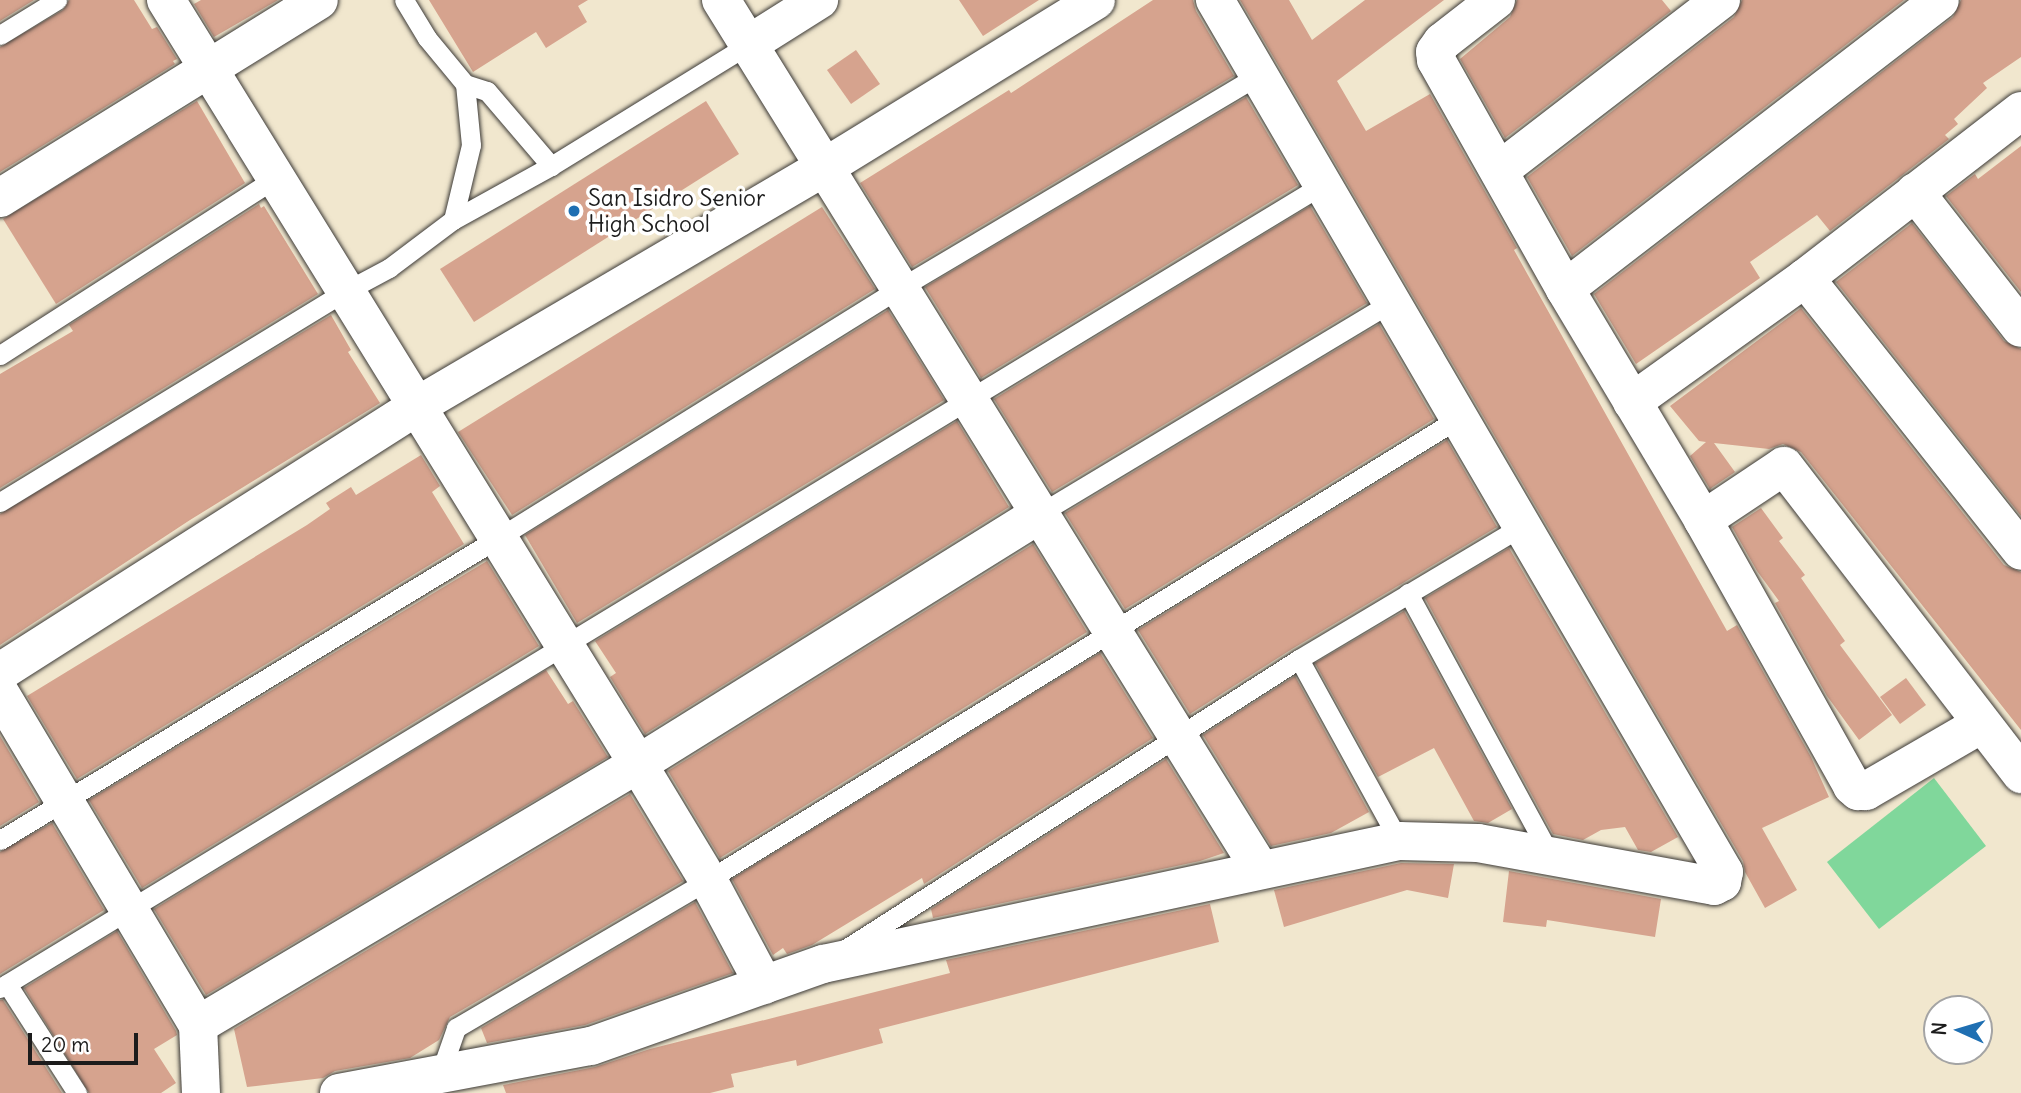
<!DOCTYPE html>
<style>
body{margin:0}
#map{position:relative;width:2021px;height:1093px;overflow:hidden;background:#f1e7ce;font-family:Delius,sans-serif}
div>[style]{position:absolute}
.green>*{inset:0;background:#80d79b}
.building>*{inset:0;background:#d6a38e}
.roads{filter:drop-shadow(0 0 2px #3c3a37) drop-shadow(0 0 2px #3c3a37)}
.lane>*{height:19px;margin:-9.5px;padding:0 9.5px;transform-origin:9.5px;border-radius:9.5px;background:#fff}
.street>*{height:38px;margin:-19px;padding:0 19px;transform-origin:19px;border-radius:19px;background:#fff}
.dots>*{width:19px;height:19px;translate:-50% -50%;box-sizing:border-box;border:4px solid #fff;border-radius:50%}
span{translate:-50% -50%;white-space:nowrap;text-align:center;line-height:1.15;-webkit-text-stroke:7px #fff;paint-order:stroke}
.poi-label{font-size:23px;color:#1c1c1c}
.left{translate:0 -50%;text-align:left}
.north{position:absolute;left:1923px;top:995px;width:70px;height:70px;box-sizing:border-box;background:#fff;border:2px solid #a4a4a4;border-radius:50%;rotate:274deg;font-size:19px;font-weight:700;line-height:28px;text-align:center;color:#1c1c1c}
.north::after{content:'';display:block;margin:auto;width:24px;height:32px;background:#1f6fb2;clip-path:polygon(50% 0,100% 100%,50% 72%,0 100%)}
.scale{position:absolute;left:28px;top:1033px;width:110px;height:32px;box-sizing:border-box;border:4px solid #1c1c1c;border-top:0;padding-left:9px;font-size:21px;line-height:24px;white-space:nowrap;color:#1c1c1c;-webkit-text-stroke:5px #fff;paint-order:stroke}
</style>
<div id="map">
<div class="green">
<i style="clip-path:polygon(1934px 778px,1986px 846px,1879px 929px,1827px 862px)"></i>
</div>
<div class="building">
<i style="clip-path:polygon(0 0,34px 0,0 21px)"></i>
<i style="clip-path:polygon(69px 0,134px 0,152px 29px,157px 27px,177px 59px,173px 61px,175px 64px,0 172px,0 47px,63px 10px)"></i>
<i style="clip-path:polygon(201px 0,278px 0,214px 37px,194px 4px)"></i>
<i style="clip-path:polygon(429px 0,588px 0,578px 6px,587px 22px,546px 48px,536px 32px,473px 72px)"></i>
<i style="clip-path:polygon(959px 0,1039px 0,983px 36px)"></i>
<i style="clip-path:polygon(1153px 0,1193px 0,1196px 11px,1234px 76px,912px 267px,860px 183px,1009px 90px,1011px 93px)"></i>
<i style="clip-path:polygon(1240px 0,1289px 0,1312px 40px,1365px 0,1444px 0,1337px 81px,1366px 131px,1430px 94px,1517px 248px,1514px 250px,1727px 631px,1737px 625px,1811px 757px,1829px 797px,1762px 828px,1797px 890px,1765px 908px,1745px 872px,1743px 861px)"></i>
<i style="clip-path:polygon(1517px 0,1662px 0,1671px 11px,1505px 138px,1460px 59px,1510px 17px)"></i>
<i style="clip-path:polygon(1742px 0,1904px 0,1572px 256px,1527px 177px,1734px 17px)"></i>
<i style="clip-path:polygon(1961px 0,2021px 0,2021px 57px,1983px 83px,1987px 88px,1954px 119px,1958px 124px,1945px 135px,1949px 139px,1830px 231px,1817px 215px,1750px 262px,1760px 278px,1636px 364px,1594px 294px,1953px 17px)"></i>
<i style="clip-path:polygon(856px 50px,880px 84px,851px 104px,827px 70px)"></i>
<i style="clip-path:polygon(1246px 97px,1298px 185px,981px 378px,925px 287px)"></i>
<i style="clip-path:polygon(197px 101px,245px 183px,56px 304px,3px 219px)"></i>
<i style="clip-path:polygon(706px 101px,739px 154px,474px 322px,440px 269px)"></i>
<i style="clip-path:polygon(2021px 146px,2021px 292px,1946px 196px,1975px 174px,1978px 179px)"></i>
<i style="clip-path:polygon(259px 204px,261px 208px,264px 206px,318px 294px,0 488px,0 374px,73px 331px,69px 325px)"></i>
<i style="clip-path:polygon(1310px 206px,1367px 303px,1052px 492px,994px 399px)"></i>
<i style="clip-path:polygon(822px 207px,875px 289px,512px 515px,458px 432px)"></i>
<i style="clip-path:polygon(1912px 223px,2004px 341px,2021px 349px,2021px 516px,1836px 282px)"></i>
<i style="clip-path:polygon(1801px 308px,2004px 565px,2021px 572px,2021px 730px,1801px 452px,1783px 444px,1769px 449px,1714px 443px,1735px 472px,1710px 489px,1690px 456px,1706px 442px,1699px 441px,1670px 406px)"></i>
<i style="clip-path:polygon(888px 310px,944px 400px,577px 623px,525px 535px)"></i>
<i style="clip-path:polygon(331px 315px,351px 350px,348px 352px,380px 403px,190px 520px,0 645px,0 514px)"></i>
<i style="clip-path:polygon(1379px 324px,1434px 419px,1125px 609px,1065px 513px)"></i>
<i style="clip-path:polygon(957px 421px,1009px 507px,645px 734px,610px 677px,616px 673px,595px 641px)"></i>
<i style="clip-path:polygon(1447px 440px,1497px 527px,1292px 649px,1190px 714px,1138px 630px)"></i>
<i style="clip-path:polygon(421px 455px,440px 486px,432px 492px,464px 544px,77px 779px,27px 696px,307px 525px,330px 509px,326px 503px,351px 487px,356px 495px)"></i>
<i style="clip-path:polygon(1761px 508px,1783px 538px,1779px 541px,1805px 575px,1801px 578px,1845px 641px,1840px 645px,1892px 715px,1859px 740px,1827px 696px,1775px 603px,1779px 601px,1757px 571px,1732px 527px)"></i>
<i style="clip-path:polygon(1033px 544px,1087px 632px,720px 858px,668px 771px)"></i>
<i style="clip-path:polygon(1509px 548px,1678px 837px,1651px 852px,1638px 850px,1625px 827px,1601px 830px,1583px 840px,1553px 834px,1425px 598px)"></i>
<i style="clip-path:polygon(487px 561px,539px 646px,142px 888px,89px 800px)"></i>
<i style="clip-path:polygon(1404px 611px,1512px 809px,1488px 823px,1474px 821px,1434px 748px,1378px 777px,1315px 663px)"></i>
<i style="clip-path:polygon(1100px 653px,1153px 738px,924px 884px,922px 878px,812px 945px,787px 954px,783px 948px,773px 955px,732px 879px)"></i>
<i style="clip-path:polygon(546px 670px,568px 704px,573px 701px,608px 757px,206px 995px,154px 909px)"></i>
<i style="clip-path:polygon(1295px 676px,1369px 812px,1331px 833px,1271px 846px,1203px 735px)"></i>
<i style="clip-path:polygon(1906px 678px,1926px 705px,1900px 724px,1880px 697px)"></i>
<i style="clip-path:polygon(0 736px,39px 802px,0 826px)"></i>
<i style="clip-path:polygon(1166px 759px,1224px 853px,1200px 861px,933px 918px,931px 909px)"></i>
<i style="clip-path:polygon(630px 794px,683px 881px,450px 1017px,439px 1040px,410px 1058px,335px 1071px,323px 1078px,247px 1087px,234px 1029px)"></i>
<i style="clip-path:polygon(52px 823px,104px 910px,0 974px,0 852px)"></i>
<i style="clip-path:polygon(1401px 863px,1454px 864px,1448px 898px,1407px 890px,1284px 927px,1274px 890px)"></i>
<i style="clip-path:polygon(1509px 871px,1661px 899px,1655px 937px,1547px 920px,1546px 927px,1503px 922px)"></i>
<i style="clip-path:polygon(695px 902px,733px 973px,585px 1025px,487px 1043px,481px 1028px)"></i>
<i style="clip-path:polygon(1210px 904px,1219px 942px,879px 1029px,883px 1043px,797px 1066px,796px 1060px,731px 1074px,734px 1087px,710px 1093px,506px 1093px,503px 1085px,595px 1067px,650px 1049px,950px 973px,946px 960px)"></i>
<i style="clip-path:polygon(117px 931px,176px 1031px,177px 1035px,154px 1049px,176px 1083px,161px 1093px,89px 1093px,24px 988px)"></i>
<i style="clip-path:polygon(0 1000px,3px 1000px,62px 1093px,0 1093px)"></i>
</div>
<div class="roads">
<div class="lane">
<i style="left:0;top:35px;width:67px;rotate:-31.6deg"></i>
<i style="left:465px;top:84px;width:23px;rotate:18deg"></i>
<i style="left:487px;top:91px;width:99px;rotate:49.5deg"></i>
<i style="left:551px;top:166px;width:233px;rotate:-31.6deg"></i>
<i style="left:453px;top:220px;width:112px;rotate:-28.9deg"></i>
<i style="left:0;top:355px;width:328px;rotate:-32.7deg"></i>
<i style="left:0;top:502px;width:405px;rotate:-31.4deg"></i>
<i style="left:346px;top:291px;width:49px;rotate:-28.1deg"></i>
<i style="left:389px;top:268px;width:80px;rotate:-36.9deg"></i>
<i style="left:453px;top:220px;width:77px;rotate:-76.5deg"></i>
<i style="left:471px;top:145px;width:61px;rotate:-95.6deg"></i>
<i style="left:465px;top:84px;width:60px;rotate:-129.6deg"></i>
<i style="left:427px;top:38px;width:44px;rotate:-121.2deg"></i>
<i style="left:1039px;top:514px;width:412px;rotate:-31deg"></i>
<i style="left:1408px;top:593px;width:299px;rotate:61.5deg"></i>
<i style="left:1299px;top:659px;width:208px;rotate:61.2deg"></i>
<i style="left:0;top:840px;width:582px;rotate:-31.23deg"></i>
<i style="left:498px;top:538px;width:473px;rotate:-31.9deg"></i>
<i style="left:900px;top:288px;width:415px;rotate:-30.7deg"></i>
<i style="left:847px;top:948px;width:536px;rotate:-32.59deg"></i>
<i style="left:1299px;top:659px;width:260px;rotate:-30.8deg"></i>
<i style="left:7px;top:984px;width:130px;rotate:57.3deg"></i>
<i style="left:0;top:988px;width:1547px;rotate:-31.28deg"></i>
<i style="left:440px;top:1074px;width:49px;rotate:-70.8deg"></i>
<i style="left:456px;top:1028px;width:292px;rotate:-30.4deg"></i>
<i style="left:708px;top:880px;width:882px;rotate:-31.6deg"></i>
</div>
<div class="street">
<i style="left:166px;top:0;width:898px;rotate:58.29deg"></i>
<i style="left:638px;top:764px;width:135px;rotate:58.9deg"></i>
<i style="left:708px;top:880px;width:119px;rotate:61.9deg"></i>
<i style="left:721px;top:0;width:1023px;rotate:58.19deg"></i>
<i style="left:1496px;top:0;width:68px;rotate:142.1deg"></i>
<i style="left:1442px;top:42px;width:12px;rotate:125deg"></i>
<i style="left:1435px;top:52px;width:8px;rotate:83deg"></i>
<i style="left:1436px;top:60px;width:263px;rotate:60.6deg"></i>
<i style="left:1565px;top:289px;width:269px;rotate:59.1deg"></i>
<i style="left:1703px;top:520px;width:305px;rotate:60.7deg"></i>
<i style="left:1852px;top:786px;width:8px;rotate:40deg"></i>
<i style="left:1858px;top:791px;width:8px"></i>
<i style="left:1866px;top:791px;width:132px;rotate:-30.1deg"></i>
<i style="left:749px;top:44px;width:83px;rotate:-32.2deg"></i>
<i style="left:1500px;top:170px;width:279px;rotate:-37.6deg"></i>
<i style="left:1915px;top:192px;width:172px;rotate:52.1deg"></i>
<i style="left:0;top:198px;width:375px;rotate:-31.8deg"></i>
<i style="left:1805px;top:278px;width:348px;rotate:51.6deg"></i>
<i style="left:1565px;top:289px;width:473px;rotate:-37.6deg"></i>
<i style="left:1632px;top:402px;width:213px;rotate:-35.6deg"></i>
<i style="left:1805px;top:278px;width:273px;rotate:-37.7deg"></i>
<i style="left:1703px;top:520px;width:97px;rotate:-33.7deg"></i>
<i style="left:1784px;top:466px;width:389px;rotate:52.4deg"></i>
<i style="left:0;top:672px;width:495px;rotate:-32.5deg"></i>
<i style="left:417px;top:406px;width:473px;rotate:-30.4deg"></i>
<i style="left:825px;top:167px;width:318px;rotate:-31.6deg"></i>
<i style="left:0;top:693px;width:387px;rotate:59.2deg"></i>
<i style="left:198px;top:1025px;width:68px;rotate:87.5deg"></i>
<i style="left:198px;top:1025px;width:512px;rotate:-30.68deg"></i>
<i style="left:638px;top:764px;width:473px;rotate:-31.9deg"></i>
<i style="left:339px;top:1093px;width:256px;rotate:-10.6deg"></i>
<i style="left:591px;top:1046px;width:246px;rotate:-19.5deg"></i>
<i style="left:823px;top:964px;width:589px;rotate:-12.05deg"></i>
<i style="left:1399px;top:841px;width:79px;rotate:1.5deg"></i>
<i style="left:1478px;top:843px;width:240px;rotate:10.3deg"></i>
<i style="left:1714px;top:886px;width:9px;rotate:-27deg"></i>
<i style="left:1722px;top:882px;width:10px;rotate:-79deg"></i>
<i style="left:1724px;top:872px;width:1010px;rotate:-120.27deg"></i>
</div>
</div>
<div class="dots">
<i style="left:574px;top:211px;background:#1f6fb2"></i>
</div>
<div class="poi-label">
<span class="left" style="left:588px;top:211px">San Isidro Senior<br>High School</span>
</div>
<div class="north">N</div>
<div class="scale">20 m</div>
</div>
